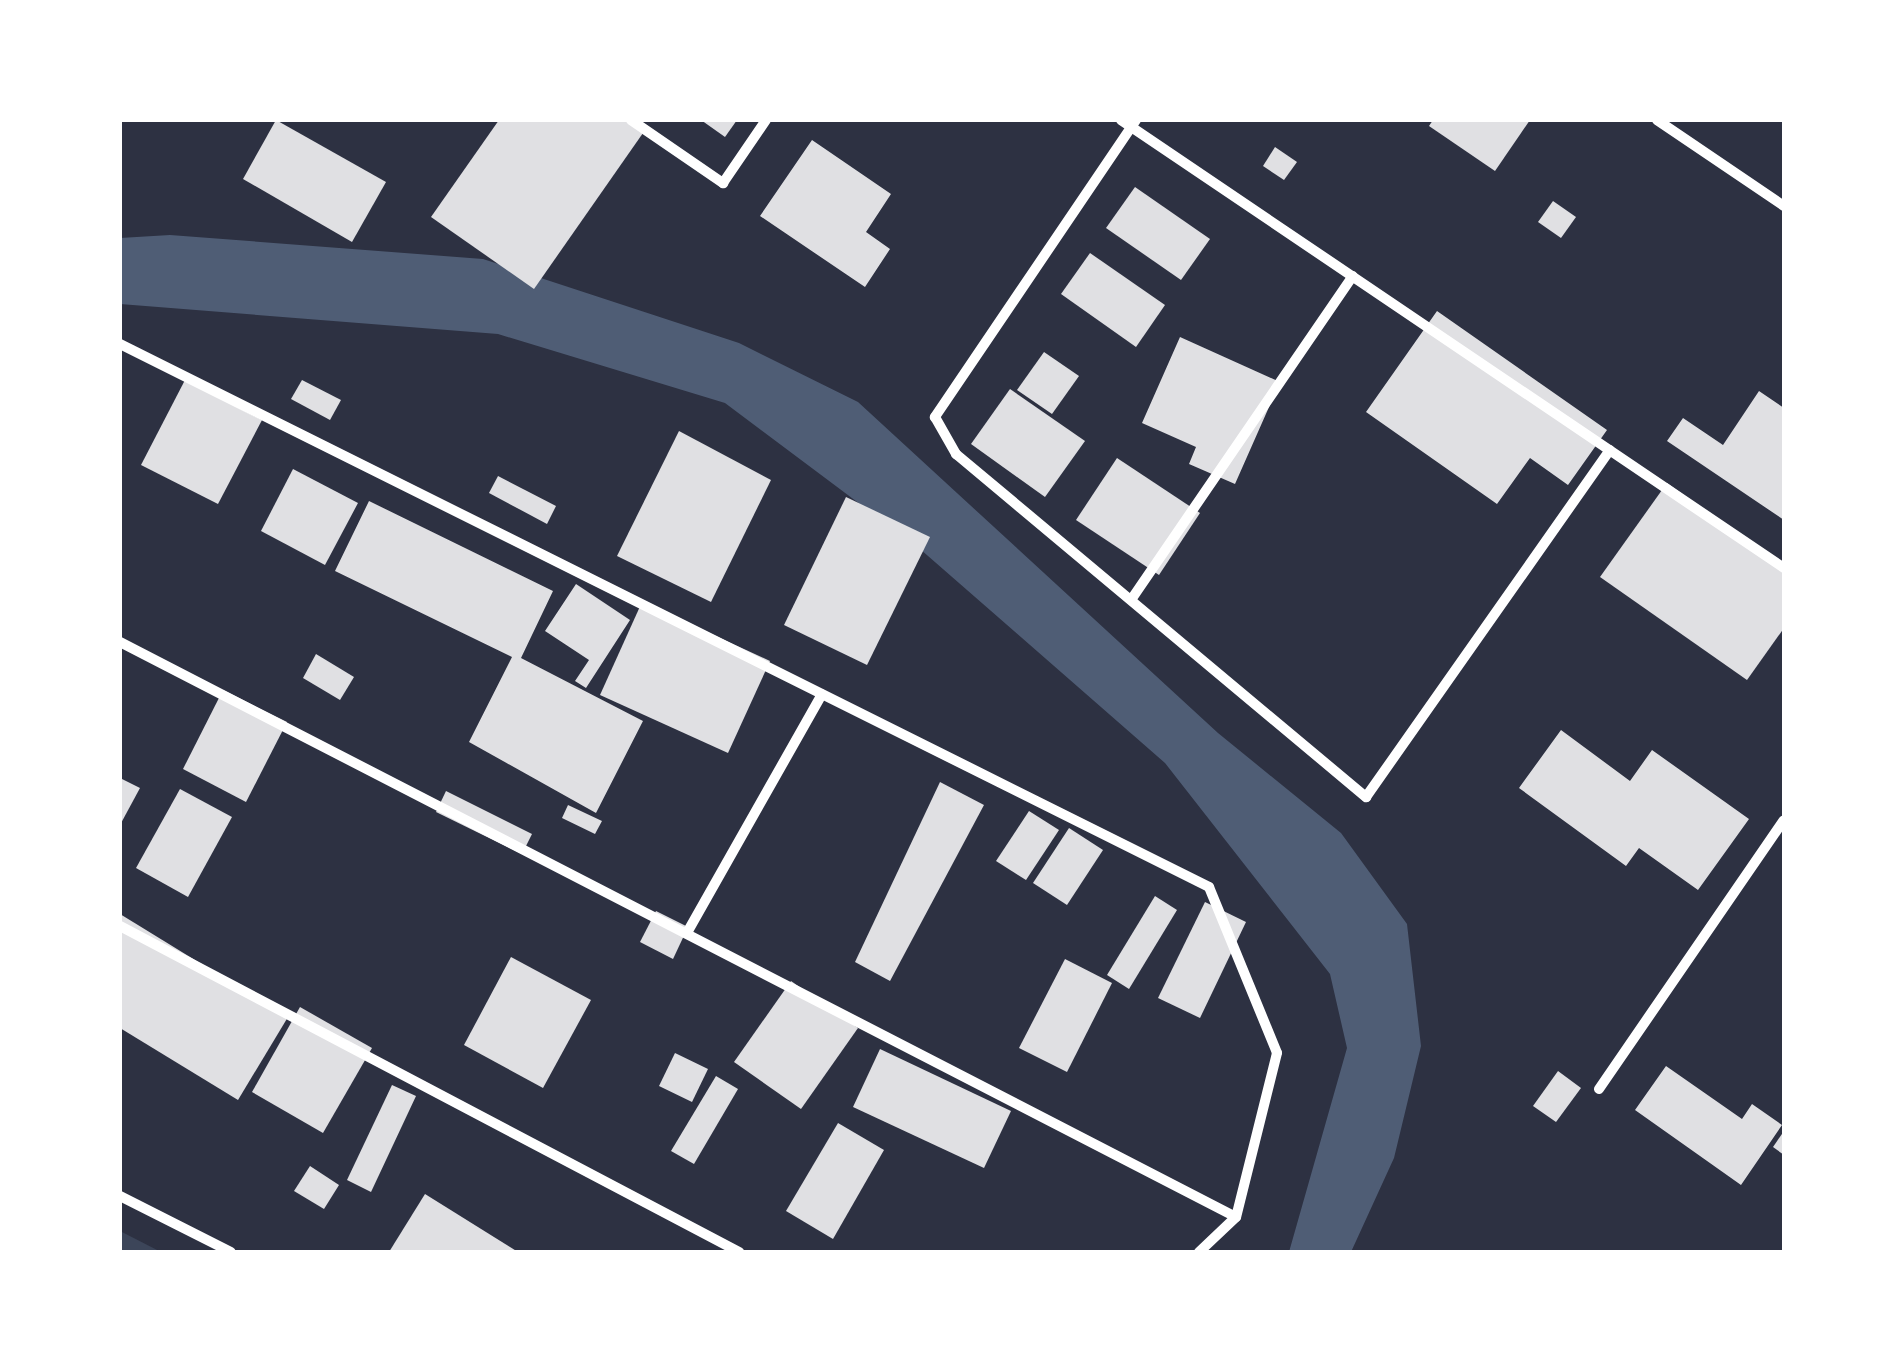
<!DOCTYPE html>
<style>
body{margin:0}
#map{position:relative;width:1904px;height:1372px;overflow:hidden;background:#2d3142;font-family:"Archivo Narrow",sans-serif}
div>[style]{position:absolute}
.green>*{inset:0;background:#3c4559}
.water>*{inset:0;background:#4f5d75}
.building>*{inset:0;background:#e0e0e3}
.minor>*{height:10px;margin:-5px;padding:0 5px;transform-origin:5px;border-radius:5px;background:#fff}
span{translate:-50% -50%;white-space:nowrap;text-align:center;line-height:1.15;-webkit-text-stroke:8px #fff;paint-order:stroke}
.frame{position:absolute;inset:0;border:122px solid #fff;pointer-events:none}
</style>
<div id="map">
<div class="green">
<i style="clip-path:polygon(120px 1231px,161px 1252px,120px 1252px)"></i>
</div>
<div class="water">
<i style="clip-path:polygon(170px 235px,483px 259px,739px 343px,858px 402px,1218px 733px,1341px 833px,1407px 924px,1421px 1046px,1394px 1158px,1351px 1252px,1289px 1252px,1347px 1048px,1330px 974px,1165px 763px,920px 549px,725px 403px,498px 334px,120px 304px,120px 238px)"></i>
</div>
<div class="building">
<i style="clip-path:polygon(276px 120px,386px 182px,352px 242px,243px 179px)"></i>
<i style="clip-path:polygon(499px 120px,624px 120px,643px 133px,534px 289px,431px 217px)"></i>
<i style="clip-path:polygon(701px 120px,737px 120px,725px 137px)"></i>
<i style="clip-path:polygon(1433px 120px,1530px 120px,1495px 171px,1429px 126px)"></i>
<i style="clip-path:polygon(812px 140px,891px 194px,866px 232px,890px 249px,865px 287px,760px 216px)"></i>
<i style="clip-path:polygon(1275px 147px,1297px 162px,1284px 180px,1263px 166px)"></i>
<i style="clip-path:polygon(1135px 187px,1210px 239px,1181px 280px,1106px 228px)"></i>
<i style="clip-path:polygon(1553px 201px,1576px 217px,1561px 238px,1538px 222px)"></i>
<i style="clip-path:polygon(1090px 253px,1165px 305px,1136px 347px,1061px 294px)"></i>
<i style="clip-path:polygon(1437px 311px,1607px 430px,1568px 485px,1530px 458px,1497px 504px,1366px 412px)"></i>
<i style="clip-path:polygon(1180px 337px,1280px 382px,1235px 484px,1189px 464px,1196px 447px,1142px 423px)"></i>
<i style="clip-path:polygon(1044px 352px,1079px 376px,1052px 414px,1017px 390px)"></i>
<i style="clip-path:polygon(185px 380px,262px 420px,218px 504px,141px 465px)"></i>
<i style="clip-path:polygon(302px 380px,341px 400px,330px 420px,291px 399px)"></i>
<i style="clip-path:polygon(1010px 389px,1085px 441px,1045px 497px,971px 444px)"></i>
<i style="clip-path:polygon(1759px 391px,1784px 408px,1784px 520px,1667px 441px,1683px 418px,1723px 445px)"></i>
<i style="clip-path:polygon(679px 431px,771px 480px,711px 602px,617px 556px)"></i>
<i style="clip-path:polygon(1117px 458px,1200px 513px,1159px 575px,1076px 520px)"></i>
<i style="clip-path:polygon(293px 469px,358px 503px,325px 565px,261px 531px)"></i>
<i style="clip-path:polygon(498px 476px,556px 506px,547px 524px,489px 493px)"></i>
<i style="clip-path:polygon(1667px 483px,1784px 567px,1784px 628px,1747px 680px,1600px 577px)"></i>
<i style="clip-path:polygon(846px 497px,930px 537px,867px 665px,784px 625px)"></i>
<i style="clip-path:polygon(369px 501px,553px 591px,521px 658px,643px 721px,596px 813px,469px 742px,512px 657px,335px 571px)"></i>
<i style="clip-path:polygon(576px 584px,630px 620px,586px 688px,575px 681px,589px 660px,545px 631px)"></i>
<i style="clip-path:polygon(642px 602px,770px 661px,728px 753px,600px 695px)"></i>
<i style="clip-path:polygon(316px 654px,354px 677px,340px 700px,303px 678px)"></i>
<i style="clip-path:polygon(223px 690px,287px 722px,246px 802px,183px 769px)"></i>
<i style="clip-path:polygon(1561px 730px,1630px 781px,1652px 750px,1749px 819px,1698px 890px,1639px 848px,1626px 866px,1519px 788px)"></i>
<i style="clip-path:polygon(120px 778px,140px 788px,120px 825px)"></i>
<i style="clip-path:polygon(940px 782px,984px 805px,890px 981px,855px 962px)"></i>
<i style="clip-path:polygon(180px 789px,232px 817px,188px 897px,136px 868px)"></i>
<i style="clip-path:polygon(446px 791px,532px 834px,522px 854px,436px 812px)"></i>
<i style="clip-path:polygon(568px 805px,602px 821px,595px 834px,562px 818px)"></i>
<i style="clip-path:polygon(1029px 811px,1059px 830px,1026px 880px,996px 861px)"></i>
<i style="clip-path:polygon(1069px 828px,1103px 850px,1067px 905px,1033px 883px)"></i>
<i style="clip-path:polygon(1155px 896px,1177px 910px,1129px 989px,1107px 975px)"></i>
<i style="clip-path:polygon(1205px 902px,1246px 922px,1200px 1018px,1158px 998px)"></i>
<i style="clip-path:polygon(656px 911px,688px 927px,673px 959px,640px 942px)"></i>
<i style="clip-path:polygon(120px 914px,288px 1017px,238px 1100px,120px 1028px)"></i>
<i style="clip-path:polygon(511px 957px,591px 1000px,543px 1088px,464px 1045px)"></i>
<i style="clip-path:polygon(1065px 959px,1112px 983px,1067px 1072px,1019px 1048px)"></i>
<i style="clip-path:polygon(791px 981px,858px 1028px,801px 1109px,734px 1062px)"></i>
<i style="clip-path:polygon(300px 1007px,372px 1048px,323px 1133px,252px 1092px)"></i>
<i style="clip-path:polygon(880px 1049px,1011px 1111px,984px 1168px,853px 1107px)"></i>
<i style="clip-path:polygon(675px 1053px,708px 1069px,692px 1102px,659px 1086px)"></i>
<i style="clip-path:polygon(1666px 1066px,1742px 1119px,1752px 1104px,1782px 1125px,1741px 1185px,1635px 1110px)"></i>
<i style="clip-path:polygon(1558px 1071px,1581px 1088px,1556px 1122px,1533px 1106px)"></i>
<i style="clip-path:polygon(716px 1076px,738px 1089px,694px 1164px,671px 1151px)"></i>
<i style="clip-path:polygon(392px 1085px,416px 1096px,371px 1192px,347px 1180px)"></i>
<i style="clip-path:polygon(838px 1123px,884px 1150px,833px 1239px,786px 1211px)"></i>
<i style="clip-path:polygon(1784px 1131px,1784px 1155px,1773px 1147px)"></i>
<i style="clip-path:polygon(310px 1166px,339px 1185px,324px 1209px,294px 1191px)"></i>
<i style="clip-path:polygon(425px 1194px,518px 1252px,389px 1252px)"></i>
</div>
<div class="minor">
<i style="left:631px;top:120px;width:112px;rotate:34.4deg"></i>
<i style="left:723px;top:183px;width:76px;rotate:-55.7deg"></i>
<i style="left:1121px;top:120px;width:800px;rotate:34.05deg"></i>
<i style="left:1136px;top:120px;width:359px;rotate:124.1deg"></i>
<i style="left:935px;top:417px;width:43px;rotate:60.4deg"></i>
<i style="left:956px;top:454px;width:535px;rotate:39.92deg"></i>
<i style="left:1366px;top:797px;width:424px;rotate:-54.9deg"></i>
<i style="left:1657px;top:120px;width:153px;rotate:34.1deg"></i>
<i style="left:120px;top:344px;width:1217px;rotate:26.5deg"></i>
<i style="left:1209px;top:887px;width:179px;rotate:67.7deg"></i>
<i style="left:1277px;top:1053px;width:169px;rotate:104deg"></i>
<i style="left:1236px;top:1217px;width:51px;rotate:136.6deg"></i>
<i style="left:1133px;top:597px;width:389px;rotate:-55.6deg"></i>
<i style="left:120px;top:642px;width:1255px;rotate:27.26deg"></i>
<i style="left:120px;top:926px;width:700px;rotate:27.77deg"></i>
<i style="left:688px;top:931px;width:272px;rotate:-60.5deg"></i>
<i style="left:1599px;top:1089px;width:326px;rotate:-55.5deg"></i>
<i style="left:120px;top:1196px;width:124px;rotate:26.8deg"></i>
</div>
<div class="frame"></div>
</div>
